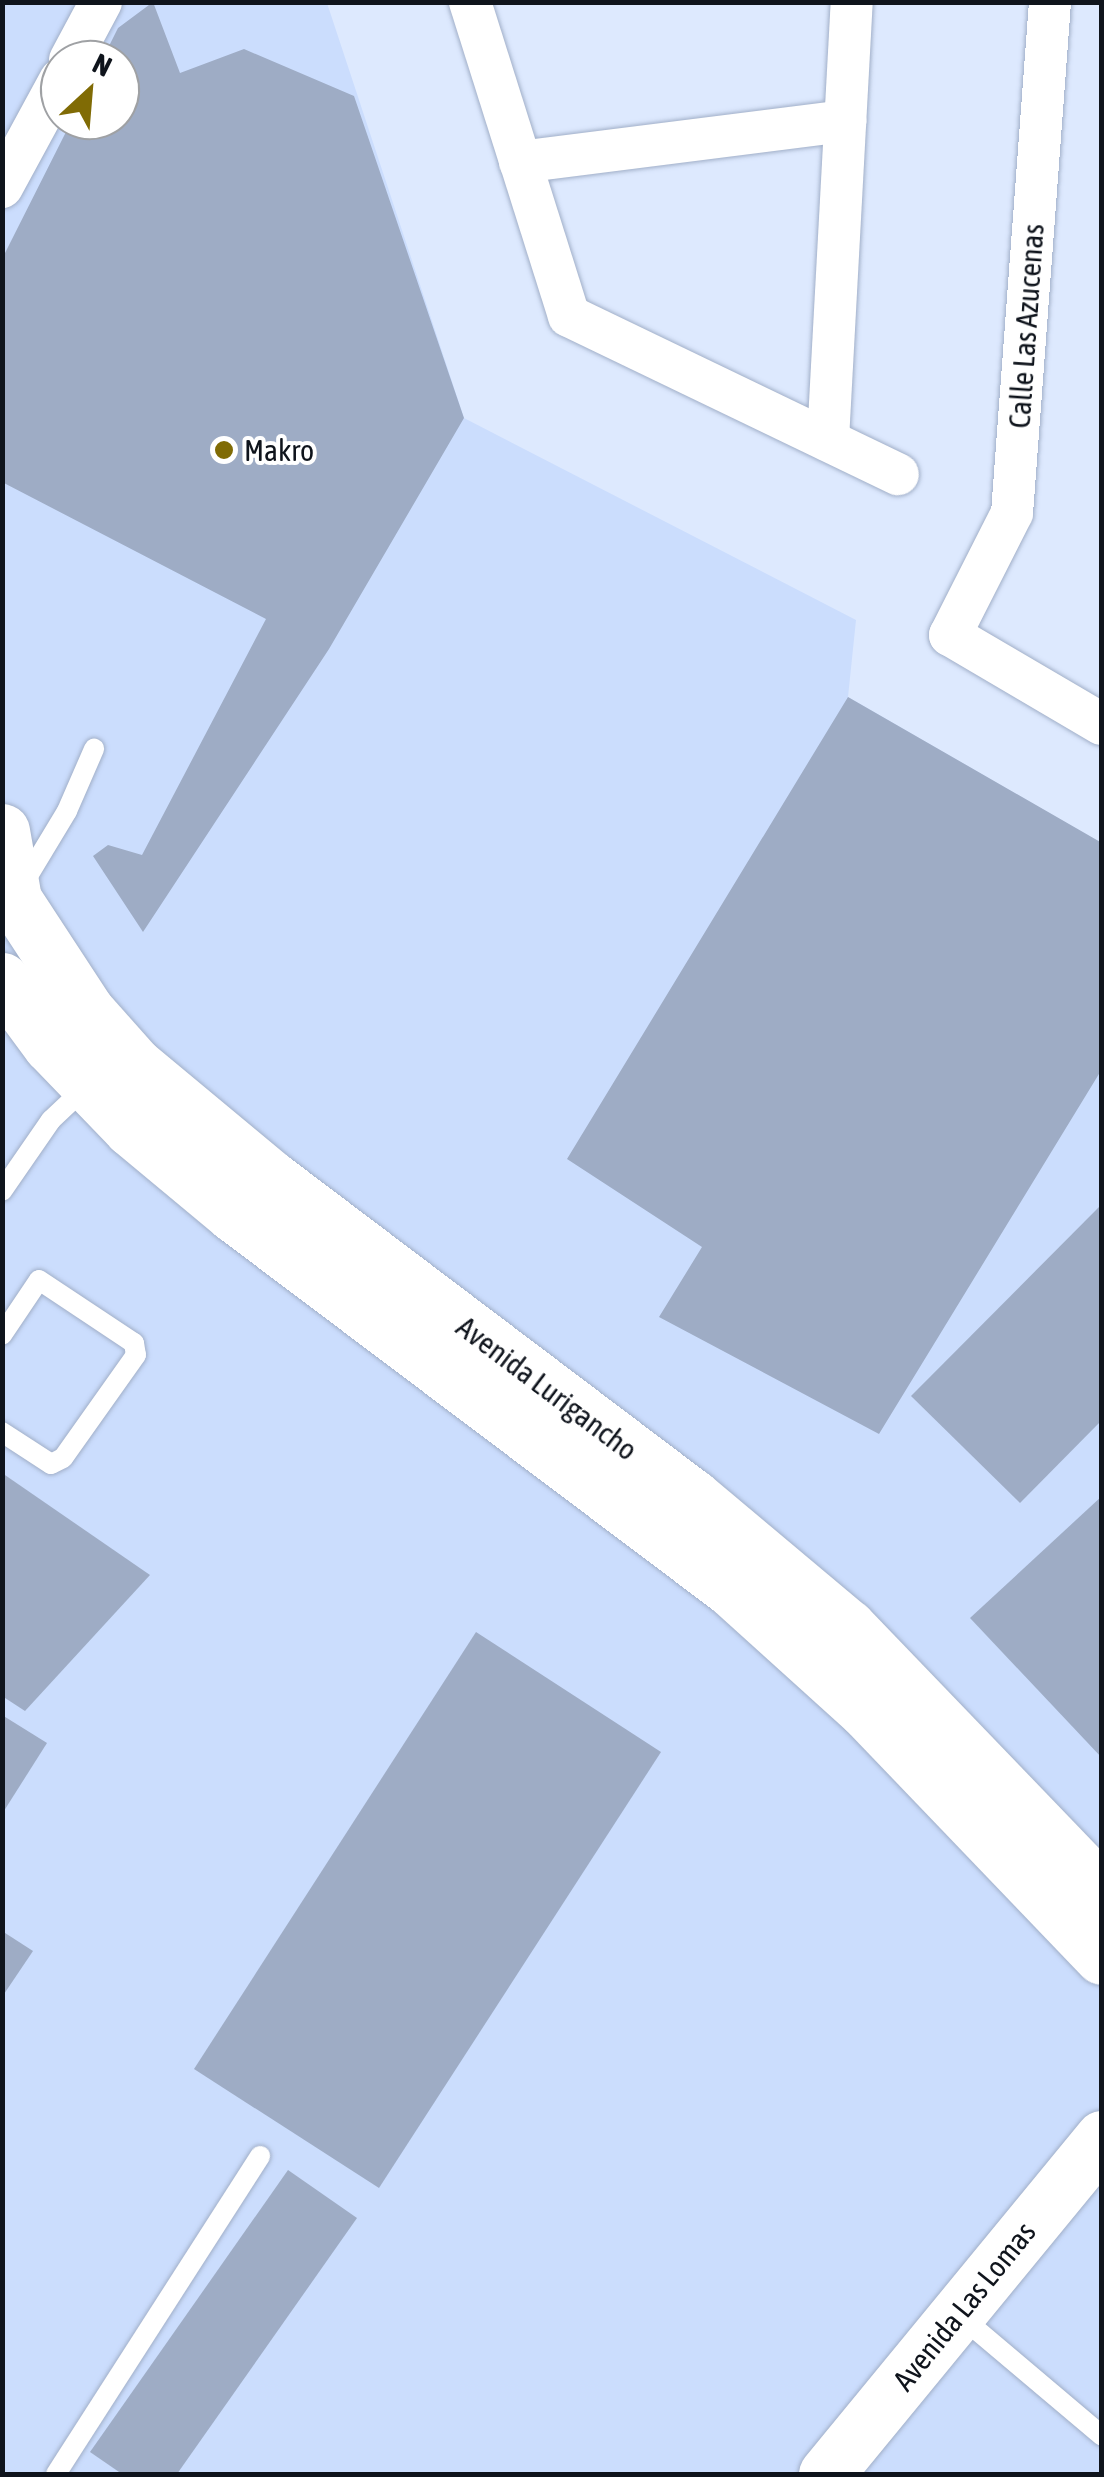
<!DOCTYPE html>
<style>
body{margin:0}
#map{position:relative;width:1104px;height:2477px;overflow:hidden;background:#dde9fe;font-family:"Asap Condensed",sans-serif}
div>[style]{position:absolute}
.built>*{inset:0;background:#cbddfd}
.building>*{inset:0;background:#9eacc5}
.roads{filter:drop-shadow(0 0 2px #a1afc8) drop-shadow(0 0 2px #a1afc8)}
.lane>*{height:20px;margin:-10px;padding:0 10px;transform-origin:10px;border-radius:10px;background:#fff}
.street>*{height:42px;margin:-21px;padding:0 21px;transform-origin:21px;border-radius:21px;background:#fff}
.secondary>*{height:55px;margin:-27.5px;padding:0 27.5px;transform-origin:27.5px;border-radius:27.5px;background:#fff}
.primary>*{height:55px;margin:-27.5px;padding:0 27.5px;transform-origin:27.5px;border-radius:27.5px;background:#fff}
.dots>*{width:28px;height:28px;translate:-50% -50%;box-sizing:border-box;border:5px solid #fff;border-radius:50%}
span{translate:-50% -50%;white-space:nowrap;text-align:center;line-height:1.15;-webkit-text-stroke:8px #fff;paint-order:stroke}
.street-label{font-size:30px;color:#0f141c}
.poi-label{font-size:30px;color:#0f141c}
.left{translate:0 -50%;text-align:left}
.frame{position:absolute;inset:0;border:5px solid #0f141c;pointer-events:none}
.north{position:absolute;left:40px;top:40px;width:100px;height:100px;box-sizing:border-box;background:#fff;border:2px solid #9fa1a4;border-radius:50%;rotate:26deg;font-size:28px;font-weight:700;line-height:40px;text-align:center;color:#0f141c}
.north::after{content:'';display:block;margin:auto;width:35px;height:45px;background:#806b05;clip-path:polygon(50% 0,100% 100%,50% 72%,0 100%)}
</style>
<div id="map">
<div class="built">
<i style="clip-path:polygon(evenodd,3px 3px,327px 3px,464px 418px,856px 620px,848px 697px,1101px 843px,1101px 2474px,3px 2474px,3px 3px,60px 60px,120px 60px,120px 120px,60px 120px,60px 60px)"></i>
</div>
<div class="building">
<i style="clip-path:polygon(153px 2px,180px 73px,244px 49px,354px 96px,464px 418px,329px 649px,143px 932px,93px 856px,108px 845px,142px 855px,266px 619px,2px 482px,2px 259px,72px 120px,120px 120px,120px 60px,102px 60px,118px 28px)"></i>
<i style="clip-path:polygon(848px 697px,1102px 843px,1102px 1069px,879px 1434px,659px 1317px,702px 1247px,567px 1159px)"></i>
<i style="clip-path:polygon(1102px 1204px,1102px 1420px,1020px 1503px,911px 1396px)"></i>
<i style="clip-path:polygon(2px 1473px,150px 1575px,25px 1711px,2px 1696px)"></i>
<i style="clip-path:polygon(1102px 1496px,1102px 1758px,970px 1618px)"></i>
<i style="clip-path:polygon(476px 1632px,661px 1752px,379px 2188px,194px 2069px)"></i>
<i style="clip-path:polygon(2px 1715px,47px 1743px,2px 1814px)"></i>
<i style="clip-path:polygon(2px 1931px,33px 1951px,2px 1997px)"></i>
<i style="clip-path:polygon(288px 2170px,357px 2218px,177px 2474px,122px 2474px,90px 2452px)"></i>
</div>
<div class="roads">
<div class="lane">
<i style="left:23px;top:884px;width:85px;rotate:-58.9deg"></i>
<i style="left:67px;top:811px;width:68px;rotate:-66.5deg"></i>
<i style="left:2px;top:1191px;width:86px;rotate:-55.4deg"></i>
<i style="left:51px;top:1120px;width:47px;rotate:-43.3deg"></i>
<i style="left:2px;top:1335px;width:66px;rotate:-56.1deg"></i>
<i style="left:39px;top:1280px;width:114px;rotate:33.6deg"></i>
<i style="left:134px;top:1343px;width:12px;rotate:81deg"></i>
<i style="left:136px;top:1355px;width:126px;rotate:125.3deg"></i>
<i style="left:63px;top:1458px;width:13px;rotate:153deg"></i>
<i style="left:51px;top:1464px;width:59px;rotate:-146.9deg"></i>
<i style="left:959px;top:2315px;width:187px;rotate:40.2deg"></i>
<i style="left:56px;top:2474px;width:378px;rotate:-57.3deg"></i>
</div>
<div class="street">
<i style="left:470px;top:2px;width:329px;rotate:72.5deg"></i>
<i style="left:569px;top:316px;width:365px;rotate:25.7deg"></i>
<i style="left:1050px;top:2px;width:512px;rotate:94.25deg"></i>
<i style="left:1012px;top:513px;width:137px;rotate:116.9deg"></i>
<i style="left:950px;top:635px;width:176px;rotate:30.4deg"></i>
<i style="left:70px;top:60px;width:66px;rotate:-61.9deg"></i>
<i style="left:520px;top:162px;width:328px;rotate:-7.2deg"></i>
<i style="left:2px;top:187px;width:122px;rotate:-61.5deg"></i>
<i style="left:828px;top:440px;width:439px;rotate:-86.9deg"></i>
</div>
<div class="secondary">
<i style="left:826px;top:2474px;width:435px;rotate:-50.6deg"></i>
</div>
<div class="primary">
<i style="left:2px;top:831px;width:69px;rotate:80deg"></i>
<i style="left:2px;top:881px;width:155px;rotate:56.8deg"></i>
<i style="left:87px;top:1011px;width:72px;rotate:48.4deg"></i>
<i style="left:135px;top:1065px;width:177px;rotate:39.7deg"></i>
<i style="left:271px;top:1178px;width:529px;rotate:37.09deg"></i>
<i style="left:693px;top:1497px;width:202px;rotate:40deg"></i>
<i style="left:848px;top:1627px;width:366px;rotate:46.1deg"></i>
<i style="left:2px;top:980px;width:81px;rotate:53.6deg"></i>
<i style="left:50px;top:1045px;width:117px;rotate:46deg"></i>
<i style="left:131px;top:1129px;width:133px;rotate:39.8deg"></i>
<i style="left:233px;top:1214px;width:623px;rotate:36.98deg"></i>
<i style="left:731px;top:1589px;width:181px;rotate:42.1deg"></i>
<i style="left:865px;top:1710px;width:342px;rotate:46.2deg"></i>
</div>
</div>
<div class="dots">
<i style="left:224px;top:450px;background:#806b05"></i>
</div>
<div class="street-label">
<span style="left:1026px;top:326px;rotate:-86deg">Calle Las Azucenas</span>
<span style="left:547px;top:1388px;rotate:37deg">Avenida Lurigancho</span>
<span style="left:964px;top:2306px;rotate:-51deg">Avenida Las Lomas</span>
</div>
<div class="poi-label">
<span class="left" style="left:244px;top:450px">Makro</span>
</div>
<div class="frame"></div>
<div class="north">N</div>
</div>
